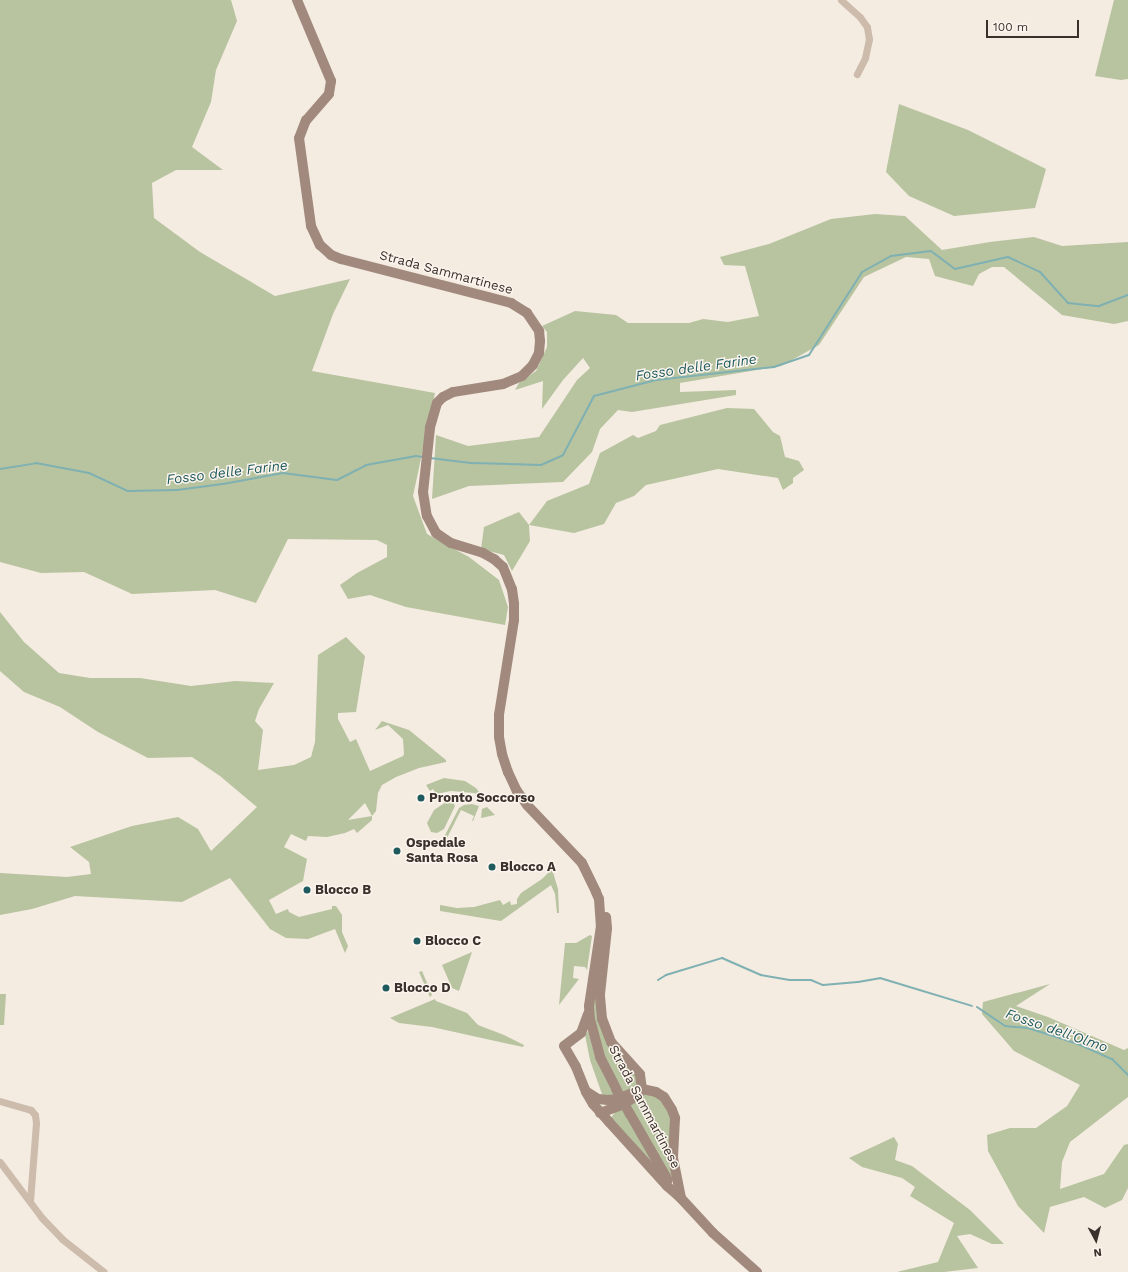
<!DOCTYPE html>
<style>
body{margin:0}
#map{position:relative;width:1128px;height:1272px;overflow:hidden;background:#f4ebe1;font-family:"Work Sans",sans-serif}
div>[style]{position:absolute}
.green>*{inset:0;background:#b8c4a0}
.stream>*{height:2px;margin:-1px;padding:0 1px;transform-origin:1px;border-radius:1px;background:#7fb0b2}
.minor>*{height:7px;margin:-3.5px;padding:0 3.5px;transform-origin:3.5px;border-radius:3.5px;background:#cdbbac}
.secondary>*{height:10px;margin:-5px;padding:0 5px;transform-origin:5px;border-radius:5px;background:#a18a7d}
.secondary-bridge>*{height:10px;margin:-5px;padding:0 5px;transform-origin:5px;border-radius:5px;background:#a18a7d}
.dots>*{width:11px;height:11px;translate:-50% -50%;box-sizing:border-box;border:2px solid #fbf5ee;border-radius:50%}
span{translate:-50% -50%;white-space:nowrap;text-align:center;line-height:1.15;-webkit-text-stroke:3px #fbf5ee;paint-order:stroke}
.street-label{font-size:13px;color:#3b302b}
.poi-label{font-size:13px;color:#3b302b;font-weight:700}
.left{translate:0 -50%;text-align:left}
.water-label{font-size:14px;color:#1f5a5e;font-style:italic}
.north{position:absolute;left:1076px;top:1220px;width:40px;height:40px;-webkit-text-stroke:3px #fbf5ee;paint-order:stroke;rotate:173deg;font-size:11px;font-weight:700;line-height:16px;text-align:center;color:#3b302b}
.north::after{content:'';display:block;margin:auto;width:14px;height:18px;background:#3b302b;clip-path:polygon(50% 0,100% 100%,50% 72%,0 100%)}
.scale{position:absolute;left:986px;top:20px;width:93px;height:18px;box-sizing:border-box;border:2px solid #3b302b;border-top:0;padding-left:5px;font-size:12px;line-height:14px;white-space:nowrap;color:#3b302b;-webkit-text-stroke:3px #fbf5ee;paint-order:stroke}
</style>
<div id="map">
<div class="green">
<i style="clip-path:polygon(0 0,231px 0,237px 21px,216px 70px,211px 102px,192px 147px,223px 170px,176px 170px,152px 183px,154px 218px,200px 252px,275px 296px,350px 279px,333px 314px,312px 371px,435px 393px,413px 496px,427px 534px,469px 557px,499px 580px,508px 607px,505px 625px,406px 607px,370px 595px,348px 599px,340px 585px,357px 573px,387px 557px,387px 545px,377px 540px,288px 539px,256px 603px,215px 590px,132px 594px,84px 572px,41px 573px,0 562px)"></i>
<i style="clip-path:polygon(1114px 0,1128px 0,1128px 79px,1121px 80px,1095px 76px)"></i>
<i style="clip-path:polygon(899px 104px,968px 130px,1046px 169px,1035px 208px,954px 216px,909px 196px,886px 172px)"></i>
<i style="clip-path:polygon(875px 214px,905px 216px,942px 250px,990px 242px,1034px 237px,1062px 246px,1128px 242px,1128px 321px,1114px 324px,1062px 315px,1004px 267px,992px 267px,979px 274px,973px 286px,935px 276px,929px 259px,906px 257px,864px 277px,819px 345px,781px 366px,680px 383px,680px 392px,736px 390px,736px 395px,632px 412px,618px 410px,600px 429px,592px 452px,563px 482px,469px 486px,432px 499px,436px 435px,468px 446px,539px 437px,577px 380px,590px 368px,583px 358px,563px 380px,542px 409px,543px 381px,515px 390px,519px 383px,536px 371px,547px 347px,547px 332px,542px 326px,575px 311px,616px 315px,628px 323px,689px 323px,703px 319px,728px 322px,759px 316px,745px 266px,724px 265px,720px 257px,769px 244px,831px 219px)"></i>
<i style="clip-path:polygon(727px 408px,754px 409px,773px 432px,780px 436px,785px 457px,799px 461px,804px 470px,793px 478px,793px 483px,783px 490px,778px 478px,718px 469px,646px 485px,634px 496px,616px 503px,604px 524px,574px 533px,529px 525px,530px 541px,512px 571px,504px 555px,481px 549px,484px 527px,519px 512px,529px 525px,547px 501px,589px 484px,600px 453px,633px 435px,638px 438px,656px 431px,660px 425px)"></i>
<i style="clip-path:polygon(evenodd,0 612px,24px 642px,59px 673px,90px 678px,140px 678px,191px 686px,235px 681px,274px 683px,259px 709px,255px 721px,263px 730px,258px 770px,294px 765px,311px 757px,315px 742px,318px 655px,346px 637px,365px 656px,356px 712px,338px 713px,338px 719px,350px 742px,356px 739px,370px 771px,403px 756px,404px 754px,403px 739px,388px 725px,375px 730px,382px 721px,409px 730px,446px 760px,446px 762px,419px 768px,396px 777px,382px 785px,378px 793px,376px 811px,372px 816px,372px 820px,357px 833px,354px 829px,345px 833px,327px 837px,308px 836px,306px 841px,291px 834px,284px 847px,307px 859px,303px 881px,269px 900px,276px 914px,288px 909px,289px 912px,299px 917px,332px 909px,332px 906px,336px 906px,342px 915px,342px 932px,348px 946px,345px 953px,335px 929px,308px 939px,286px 938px,270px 929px,230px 878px,182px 902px,75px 896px,32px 909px,0 915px,0 873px,67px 877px,91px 874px,89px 862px,70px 847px,132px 826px,178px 817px,198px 829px,211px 851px,257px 807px,220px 776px,192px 757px,148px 758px,98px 732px,60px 707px,24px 692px,0 671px,0 612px,365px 803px,372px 816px,348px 820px,365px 803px)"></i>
<i style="clip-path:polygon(444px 778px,465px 781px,476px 788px,483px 797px,474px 793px,451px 791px,436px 794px,433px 789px,430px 791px,426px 785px)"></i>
<i style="clip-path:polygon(453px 801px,455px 806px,444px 829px,437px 833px,431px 832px,427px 823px,434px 810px,446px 802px)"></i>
<i style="clip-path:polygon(472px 804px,479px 806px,473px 821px,472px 821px,474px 816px,461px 810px,446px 840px,443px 839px,459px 808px,464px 805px)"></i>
<i style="clip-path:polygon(487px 807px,495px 815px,481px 818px,482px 809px)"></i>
<i style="clip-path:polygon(552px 869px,558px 889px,559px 913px,557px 913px,555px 894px,551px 885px,501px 921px,440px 911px,440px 905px,457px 908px,474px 907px,500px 900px,503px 905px,510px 901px,511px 905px,517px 904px,517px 899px,521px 893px,542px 879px)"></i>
<i style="clip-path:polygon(590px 935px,592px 936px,587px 970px,585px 967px,574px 966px,573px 978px,579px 979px,559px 1005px,565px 943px,576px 943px)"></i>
<i style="clip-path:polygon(472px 952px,459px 991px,452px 988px,442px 965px)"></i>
<i style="clip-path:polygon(422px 971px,432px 995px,430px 997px,419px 972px)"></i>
<i style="clip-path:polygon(599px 974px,598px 1012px,633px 1069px,639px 1085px,622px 1095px,603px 1097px,590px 1060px,585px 1035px,588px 1031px,596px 1059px,612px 1091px,597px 1037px,593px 1006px)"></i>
<i style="clip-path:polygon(1050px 984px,1016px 1006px,1048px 1017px,1124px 1050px,1128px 1048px,1128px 1097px,1070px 1142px,1062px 1162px,1060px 1189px,1104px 1174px,1124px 1145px,1128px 1144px,1128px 1188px,1122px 1200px,1105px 1208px,1084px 1197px,1050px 1207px,1044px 1233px,1018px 1206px,988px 1151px,987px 1135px,1010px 1128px,1036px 1128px,1067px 1106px,1080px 1085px,1014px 1051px,982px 1014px,983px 1002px)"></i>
<i style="clip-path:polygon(0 994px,6px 994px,4px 1025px,0 1025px)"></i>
<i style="clip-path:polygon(435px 999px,436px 1001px,467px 1013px,478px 1025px,504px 1035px,524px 1045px,523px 1047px,432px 1027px,399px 1023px,390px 1018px)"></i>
<i style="clip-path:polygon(645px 1093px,658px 1096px,672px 1119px,672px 1176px,654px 1165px,611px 1118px,615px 1112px)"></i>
<i style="clip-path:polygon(894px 1137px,898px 1144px,895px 1160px,912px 1166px,970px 1210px,1004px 1244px,992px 1244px,970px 1234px,957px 1236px,978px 1268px,944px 1272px,897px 1272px,938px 1262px,954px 1223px,910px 1196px,915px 1187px,902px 1178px,862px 1167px,849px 1158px)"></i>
</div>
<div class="stream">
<i style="left:430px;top:458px;width:41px;rotate:7deg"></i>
<i style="left:471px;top:463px;width:70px;rotate:1.6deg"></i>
<i style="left:541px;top:465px;width:24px;rotate:-24deg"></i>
<i style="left:563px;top:455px;width:67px;rotate:-62.3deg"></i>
<i style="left:594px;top:396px;width:64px;rotate:-14.5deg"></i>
<i style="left:656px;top:380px;width:119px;rotate:-6.3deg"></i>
<i style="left:774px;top:367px;width:37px;rotate:-19deg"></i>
<i style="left:809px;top:355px;width:98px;rotate:-57.4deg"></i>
<i style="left:862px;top:272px;width:33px;rotate:-29deg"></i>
<i style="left:891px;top:256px;width:40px;rotate:-7.1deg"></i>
<i style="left:931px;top:251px;width:30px;rotate:37deg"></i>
<i style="left:955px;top:269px;width:54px;rotate:-12.8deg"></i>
<i style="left:1008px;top:257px;width:35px;rotate:25deg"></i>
<i style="left:1040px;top:272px;width:42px;rotate:47.9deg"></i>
<i style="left:1068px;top:303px;width:31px;rotate:6deg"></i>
<i style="left:1099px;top:306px;width:31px;rotate:-21deg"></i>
<i style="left:0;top:469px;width:36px;rotate:-9deg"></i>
<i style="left:36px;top:463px;width:54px;rotate:10.7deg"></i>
<i style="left:89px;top:473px;width:43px;rotate:24.8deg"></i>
<i style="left:128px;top:491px;width:49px;rotate:-1.2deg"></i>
<i style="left:177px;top:490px;width:46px;rotate:-7.4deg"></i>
<i style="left:223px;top:484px;width:61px;rotate:-10.4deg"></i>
<i style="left:283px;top:473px;width:54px;rotate:7.4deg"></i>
<i style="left:337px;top:480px;width:33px;rotate:-27deg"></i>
<i style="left:366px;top:465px;width:51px;rotate:-10.2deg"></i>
<i style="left:416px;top:456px;width:7px;rotate:8deg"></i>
<i style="left:658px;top:980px;width:9px;rotate:-32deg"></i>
<i style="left:666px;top:975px;width:59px;rotate:-16.9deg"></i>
<i style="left:722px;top:958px;width:43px;rotate:23.6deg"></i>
<i style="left:761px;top:975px;width:29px;rotate:10deg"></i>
<i style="left:790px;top:980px;width:21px"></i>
<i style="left:811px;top:980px;width:13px;rotate:23deg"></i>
<i style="left:823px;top:985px;width:35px;rotate:-5deg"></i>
<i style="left:858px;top:982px;width:22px;rotate:-10deg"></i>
<i style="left:880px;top:978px;width:96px;rotate:16.9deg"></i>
<i style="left:977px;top:1007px;width:34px;rotate:34deg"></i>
<i style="left:1005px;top:1026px;width:23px;rotate:5deg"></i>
<i style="left:1028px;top:1028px;width:52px;rotate:17.7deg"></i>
<i style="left:1078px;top:1044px;width:37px;rotate:24deg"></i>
<i style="left:1112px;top:1059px;width:23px;rotate:45deg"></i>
</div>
<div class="minor">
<i style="left:841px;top:0;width:25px;rotate:42deg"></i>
<i style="left:860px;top:17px;width:12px;rotate:55deg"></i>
<i style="left:867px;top:27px;width:12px;rotate:81deg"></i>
<i style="left:869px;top:39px;width:19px;rotate:102deg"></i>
<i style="left:865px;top:58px;width:18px;rotate:117deg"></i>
<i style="left:0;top:1101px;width:32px;rotate:16deg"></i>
<i style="left:31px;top:1110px;width:6px;rotate:51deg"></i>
<i style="left:35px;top:1115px;width:8px;rotate:83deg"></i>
<i style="left:36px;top:1123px;width:78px;rotate:94.4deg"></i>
<i style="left:0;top:1162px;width:70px;rotate:53.1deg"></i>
<i style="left:42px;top:1218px;width:29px;rotate:46deg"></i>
<i style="left:62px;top:1239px;width:53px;rotate:38.2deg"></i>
</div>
<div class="secondary">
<i style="left:297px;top:0;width:88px;rotate:67.2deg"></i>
<i style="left:331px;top:81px;width:13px;rotate:99deg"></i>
<i style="left:329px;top:94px;width:35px;rotate:131deg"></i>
<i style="left:306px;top:120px;width:19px;rotate:111deg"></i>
<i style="left:299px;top:138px;width:89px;rotate:82.2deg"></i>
<i style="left:311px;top:226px;width:21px;rotate:65deg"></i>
<i style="left:320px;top:245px;width:15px;rotate:42deg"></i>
<i style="left:331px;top:255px;width:11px;rotate:22deg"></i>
<i style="left:341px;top:259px;width:176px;rotate:14.5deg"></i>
<i style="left:511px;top:303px;width:19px;rotate:32deg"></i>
<i style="left:527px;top:313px;width:22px;rotate:56deg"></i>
<i style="left:539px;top:331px;width:10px;rotate:84deg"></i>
<i style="left:540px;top:341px;width:12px;rotate:95deg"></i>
<i style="left:539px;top:353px;width:13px;rotate:117deg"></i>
<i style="left:533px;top:365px;width:16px;rotate:135deg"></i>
<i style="left:522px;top:376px;width:21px;rotate:157deg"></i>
<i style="left:503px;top:384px;width:51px;rotate:170.9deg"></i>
<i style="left:453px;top:392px;width:11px;rotate:153deg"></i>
<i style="left:443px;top:397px;width:8px;rotate:135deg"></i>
<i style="left:437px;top:403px;width:26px;rotate:106deg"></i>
<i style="left:430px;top:428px;width:64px;rotate:96.2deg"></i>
<i style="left:423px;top:492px;width:24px;rotate:81deg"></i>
<i style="left:427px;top:516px;width:19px;rotate:62deg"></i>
<i style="left:436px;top:533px;width:18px;rotate:34deg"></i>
<i style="left:451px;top:543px;width:34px;rotate:17deg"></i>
<i style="left:483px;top:553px;width:13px;rotate:29deg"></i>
<i style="left:494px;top:559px;width:12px;rotate:42deg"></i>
<i style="left:503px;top:567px;width:24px;rotate:68deg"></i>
<i style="left:512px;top:589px;width:15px;rotate:82deg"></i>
<i style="left:514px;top:604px;width:16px;rotate:90deg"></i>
<i style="left:514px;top:620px;width:96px;rotate:99deg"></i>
<i style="left:499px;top:715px;width:22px;rotate:90deg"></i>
<i style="left:499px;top:737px;width:17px;rotate:80deg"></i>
<i style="left:502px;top:754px;width:19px;rotate:72deg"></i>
<i style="left:508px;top:772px;width:21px;rotate:65deg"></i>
<i style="left:517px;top:791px;width:17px;rotate:54deg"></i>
<i style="left:527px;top:805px;width:80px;rotate:46.5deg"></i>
<i style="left:582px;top:863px;width:32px;rotate:64deg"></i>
<i style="left:596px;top:892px;width:8px;rotate:67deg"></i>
<i style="left:599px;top:899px;width:27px;rotate:86deg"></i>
<i style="left:601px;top:926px;width:81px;rotate:98.5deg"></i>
<i style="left:589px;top:1006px;width:13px;rotate:86deg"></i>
<i style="left:590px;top:1019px;width:39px;rotate:75deg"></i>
<i style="left:600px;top:1057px;width:36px;rotate:63deg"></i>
<i style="left:588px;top:1014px;width:20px;rotate:110deg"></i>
<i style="left:581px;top:1033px;width:21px;rotate:143deg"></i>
<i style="left:564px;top:1046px;width:24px;rotate:60deg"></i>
<i style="left:576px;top:1067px;width:27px;rotate:68deg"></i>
<i style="left:586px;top:1092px;width:14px;rotate:60deg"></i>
<i style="left:593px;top:1104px;width:24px;rotate:48deg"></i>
<i style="left:609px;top:1122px;width:86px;rotate:47.8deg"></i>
<i style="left:667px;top:1186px;width:18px;rotate:41deg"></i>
<i style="left:587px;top:1092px;width:13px;rotate:32deg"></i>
<i style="left:598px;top:1099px;width:10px;rotate:6deg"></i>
<i style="left:608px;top:1100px;width:10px;rotate:-6deg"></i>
<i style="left:618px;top:1099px;width:26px;rotate:-23deg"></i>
<i style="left:642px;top:1089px;width:14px;rotate:12deg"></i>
<i style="left:656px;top:1092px;width:9px;rotate:32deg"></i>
<i style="left:664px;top:1097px;width:15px;rotate:58deg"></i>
<i style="left:672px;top:1110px;width:9px;rotate:69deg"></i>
<i style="left:675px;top:1118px;width:40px;rotate:92.9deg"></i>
<i style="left:673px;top:1158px;width:41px;rotate:78.7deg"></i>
<i style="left:600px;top:1113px;width:23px;rotate:-20deg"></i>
<i style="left:622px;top:1105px;width:19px;rotate:-32deg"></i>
<i style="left:638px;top:1095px;width:7px;rotate:-56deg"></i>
<i style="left:642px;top:1089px;width:15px;rotate:-98deg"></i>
<i style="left:640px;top:1074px;width:43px;rotate:-132.2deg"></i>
<i style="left:611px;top:1042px;width:25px;rotate:-111deg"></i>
<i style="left:602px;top:1019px;width:25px;rotate:-95deg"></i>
<i style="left:600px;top:994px;width:66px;rotate:-83.9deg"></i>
<i style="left:607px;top:928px;width:11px;rotate:-95deg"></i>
<i style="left:630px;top:1114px;width:76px;rotate:60.1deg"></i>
<i style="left:677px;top:1194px;width:53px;rotate:47.3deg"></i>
<i style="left:713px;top:1233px;width:59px;rotate:41.6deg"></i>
</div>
<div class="secondary-bridge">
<i style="left:616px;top:1089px;width:29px;rotate:61deg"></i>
</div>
<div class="dots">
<i style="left:421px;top:798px;background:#1f5a5e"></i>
<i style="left:397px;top:851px;background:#1f5a5e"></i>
<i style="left:492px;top:867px;background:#1f5a5e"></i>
<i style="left:307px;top:890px;background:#1f5a5e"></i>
<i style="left:417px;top:941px;background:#1f5a5e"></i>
<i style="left:386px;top:988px;background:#1f5a5e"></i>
</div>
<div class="street-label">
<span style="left:446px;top:273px;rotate:15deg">Strada Sammartinese</span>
<span style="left:644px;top:1107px;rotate:62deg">Strada Sammartinese</span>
</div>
<div class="poi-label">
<span class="left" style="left:429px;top:798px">Pronto Soccorso</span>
<span class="left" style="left:406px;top:851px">Ospedale<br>Santa Rosa</span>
<span class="left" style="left:500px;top:867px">Blocco A</span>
<span class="left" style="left:315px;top:890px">Blocco B</span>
<span class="left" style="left:425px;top:941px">Blocco C</span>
<span class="left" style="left:394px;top:988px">Blocco D</span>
</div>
<div class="water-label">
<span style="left:696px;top:367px;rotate:-8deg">Fosso delle Farine</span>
<span style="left:227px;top:472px;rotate:-7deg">Fosso delle Farine</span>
<span style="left:1057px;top:1030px;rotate:19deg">Fosso dell'Olmo</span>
</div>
<div class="north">N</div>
<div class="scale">100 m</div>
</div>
